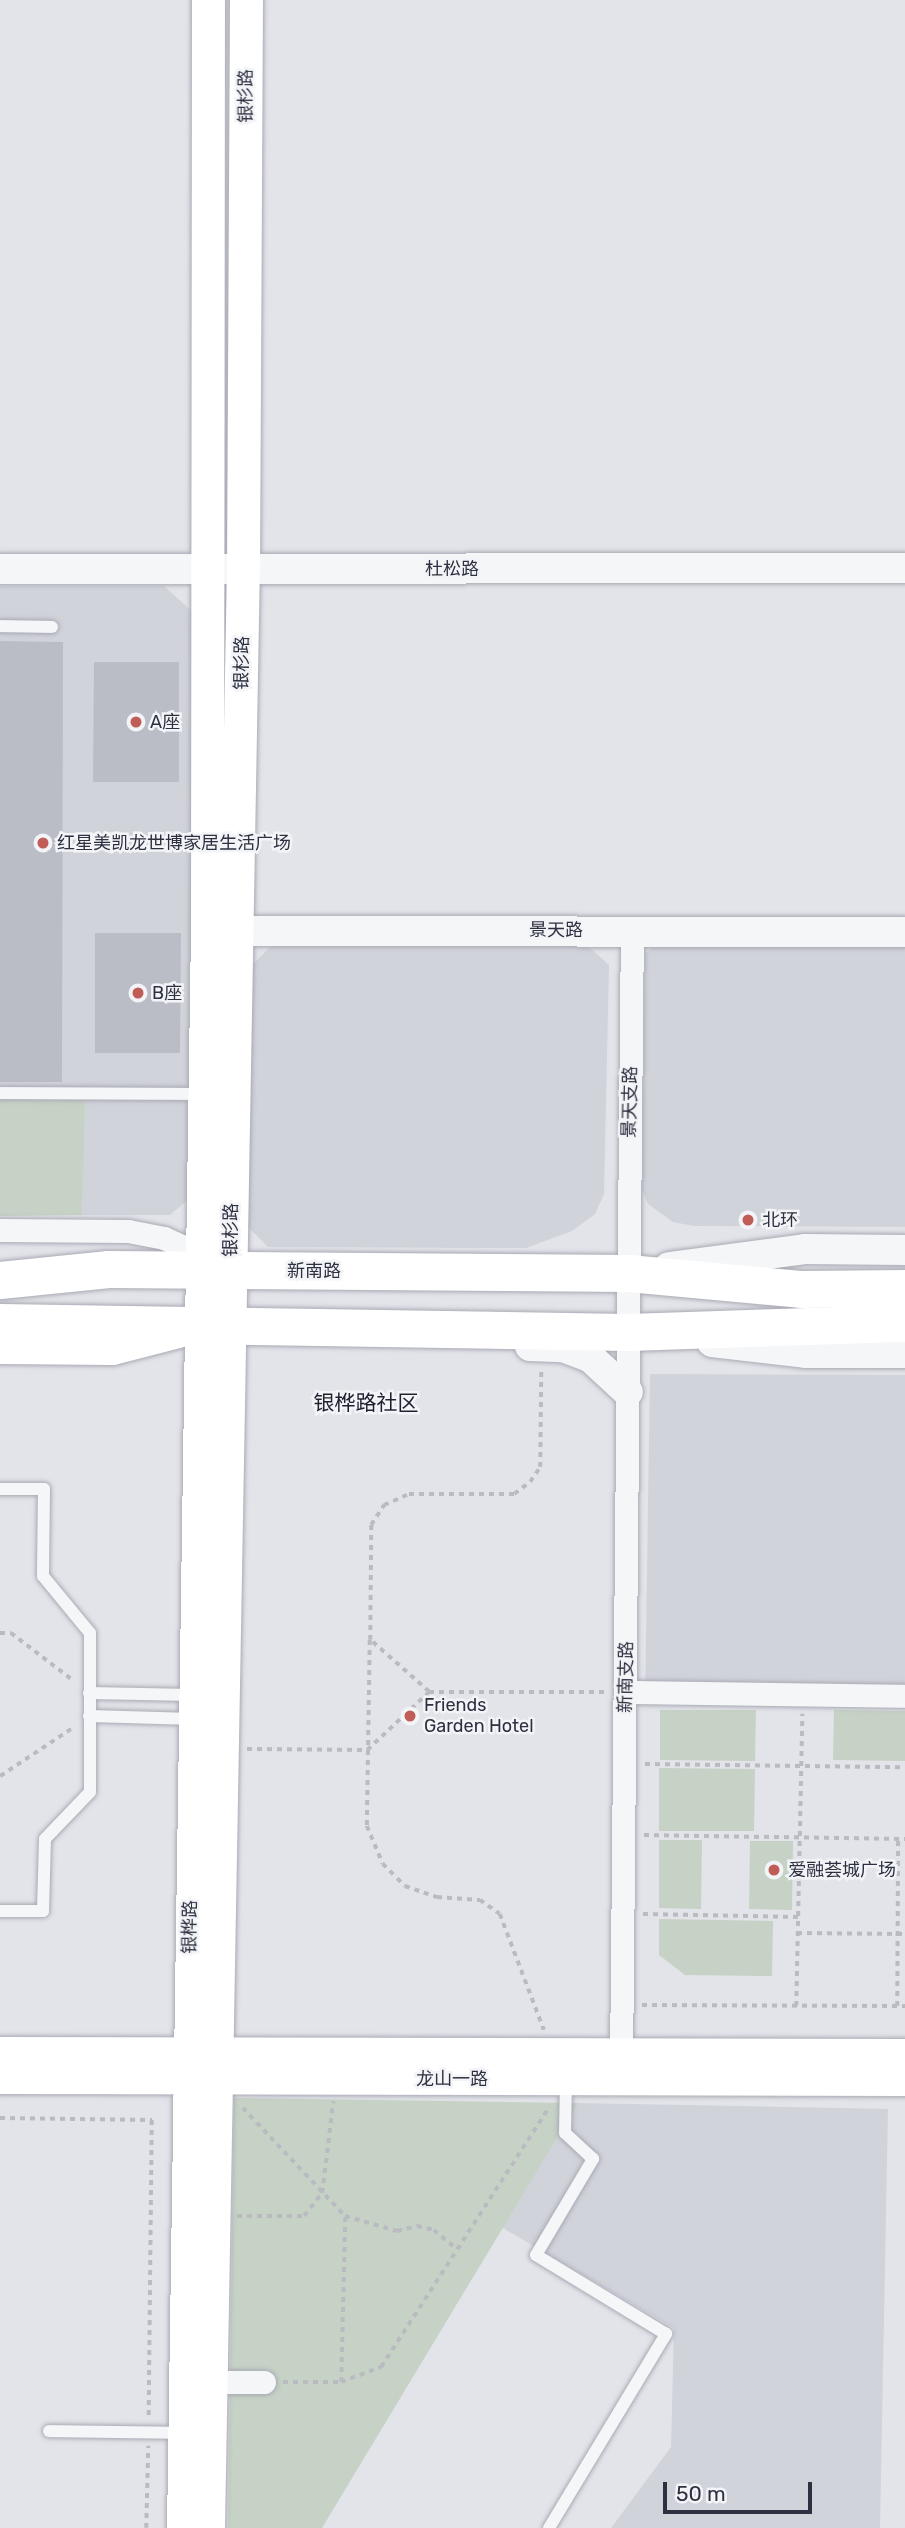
<!DOCTYPE html>
<meta charset="utf-8">
<style>
body{margin:0}
#map{position:relative;width:905px;height:2528px;overflow:hidden;background:#e3e4ea;font-family:Rubik,"Noto Sans SC",sans-serif}
div>[style]{position:absolute}
.built>*{inset:0;background:#d1d3db}
.green>*{inset:0;background:#c6d2c5}
.building>*{inset:0;background:#bbbdc6}
.path>*{height:3.5px;margin-top:-1.75px;transform-origin:0;background:repeating-linear-gradient(90deg,#b9bbc1 0 5px,transparent 0 10px)}
.roads{filter:drop-shadow(0 0 2px #a9aab4) drop-shadow(0 0 2px #a9aab4)}
.service>*{height:12px;margin:-6px;padding:0 6px;transform-origin:6px;border-radius:6px;background:#f5f6f8}
.minor>*{height:23px;margin:-11.5px;padding:0 11.5px;transform-origin:11.5px;border-radius:11.5px;background:#f5f6f8}
.tertiary>*{height:30px;margin:-15px;padding:0 15px;transform-origin:15px;border-radius:15px;background:#f5f6f8}
.secondary>*{height:33px;margin:-16.5px;padding:0 16.5px;transform-origin:16.5px;border-radius:16.5px;background:#fff}
.primary>*{height:37px;margin:-18.5px;padding:0 18.5px;transform-origin:18.5px;border-radius:18.5px;background:#fff}
.dots>*{width:19px;height:19px;translate:-50% -50%;box-sizing:border-box;border:4px solid #f3f4f7;border-radius:50%}
span{translate:-50% -50%;white-space:nowrap;text-align:center;line-height:1.15;-webkit-text-stroke:5px #f3f4f7;paint-order:stroke}
.street-label{font-size:18px;color:#2d3040}
.poi-label{font-size:18px;color:#2d3040}
.left{translate:0 -50%;text-align:left}
.quarter-label{font-size:21px;color:#1f2131}
.scale{position:absolute;left:663px;top:2482px;width:149px;height:32px;box-sizing:border-box;border:4px solid #2d3040;border-top:0;padding-left:9px;font-size:21px;line-height:24px;white-space:nowrap;color:#2d3040;-webkit-text-stroke:5px #f3f4f7;paint-order:stroke}
</style>
<div id="map">
<div class="built">
<i style="clip-path:polygon(0 586px,164px 586px,194px 613px,190px 1198px,170px 1215px,82px 1215px,84px 1100px,0 1099px)"></i>
<i style="clip-path:polygon(659px 941px,905px 942px,905px 1227px,694px 1226px,673px 1222px,648px 1204px,642px 1190px,645px 954px)"></i>
<i style="clip-path:polygon(274px 943px,587px 945px,609px 965px,604px 1194px,595px 1214px,572px 1231px,526px 1248px,268px 1247px,247px 1226px,253px 964px)"></i>
<i style="clip-path:polygon(650px 1374px,905px 1375px,905px 1707px,645px 1704px)"></i>
<i style="clip-path:polygon(578px 2103px,888px 2109px,880px 2528px,611px 2528px,671px 2447px,674px 2328px,501px 2227px)"></i>
</div>
<div class="green">
<i style="clip-path:polygon(0 1099px,85px 1100px,82px 1215px,0 1216px)"></i>
<i style="clip-path:polygon(660px 1710px,756px 1710px,755px 1761px,660px 1760px)"></i>
<i style="clip-path:polygon(834px 1710px,905px 1711px,905px 1761px,833px 1760px)"></i>
<i style="clip-path:polygon(659px 1768px,755px 1769px,754px 1831px,659px 1831px)"></i>
<i style="clip-path:polygon(659px 1840px,702px 1840px,701px 1909px,659px 1908px)"></i>
<i style="clip-path:polygon(750px 1841px,793px 1841px,792px 1910px,749px 1909px)"></i>
<i style="clip-path:polygon(659px 1919px,773px 1921px,772px 1976px,685px 1975px,659px 1955px)"></i>
<i style="clip-path:polygon(234px 2098px,578px 2103px,322px 2528px,228px 2528px)"></i>
</div>
<div class="building">
<i style="clip-path:polygon(0 641px,63px 642px,62px 1082px,0 1082px)"></i>
<i style="clip-path:polygon(94px 662px,179px 662px,179px 782px,93px 782px)"></i>
<i style="clip-path:polygon(95px 933px,181px 933px,180px 1053px,95px 1053px)"></i>
</div>
<div class="path">
<i style="left:0;top:1633px;width:11px"></i>
<i style="left:11px;top:1633px;width:79px;rotate:37.3deg"></i>
<i style="left:370px;top:1640px;width:186px;rotate:90.9deg"></i>
<i style="left:367px;top:1826px;width:41px;rotate:67.2deg"></i>
<i style="left:383px;top:1864px;width:31px;rotate:45deg"></i>
<i style="left:405px;top:1886px;width:34px;rotate:19deg"></i>
<i style="left:437px;top:1897px;width:43px;rotate:4deg"></i>
<i style="left:480px;top:1900px;width:24px;rotate:35deg"></i>
<i style="left:500px;top:1914px;width:124px;rotate:69.2deg"></i>
<i style="left:429px;top:1692px;width:79px;rotate:-138.6deg"></i>
<i style="left:370px;top:1640px;width:115px;rotate:-89.5deg"></i>
<i style="left:371px;top:1525px;width:24px;rotate:-57deg"></i>
<i style="left:384px;top:1505px;width:27px;rotate:-24deg"></i>
<i style="left:409px;top:1494px;width:105px"></i>
<i style="left:514px;top:1494px;width:20px;rotate:-37deg"></i>
<i style="left:530px;top:1482px;width:18px;rotate:-56deg"></i>
<i style="left:540px;top:1467px;width:97px;rotate:-89.4deg"></i>
<i style="left:247px;top:1749px;width:120px;rotate:0.5deg"></i>
<i style="left:367px;top:1750px;width:85px;rotate:-43.1deg"></i>
<i style="left:429px;top:1692px;width:175px"></i>
<i style="left:645px;top:1764px;width:260px;rotate:0.7deg"></i>
<i style="left:0;top:1776px;width:89px;rotate:-33.5deg"></i>
<i style="left:644px;top:1835px;width:261px;rotate:0.9deg"></i>
<i style="left:643px;top:1914px;width:155px;rotate:1.1deg"></i>
<i style="left:797px;top:1933px;width:108px;rotate:0.5deg"></i>
<i style="left:642px;top:2005px;width:263px;rotate:0.2deg"></i>
<i style="left:796px;top:2006px;width:292px;rotate:-88.8deg"></i>
<i style="left:897px;top:2006px;width:167px;rotate:-89.7deg"></i>
<i style="left:243px;top:2108px;width:149px;rotate:46.6deg"></i>
<i style="left:345px;top:2216px;width:54px;rotate:16.1deg"></i>
<i style="left:397px;top:2231px;width:21px;rotate:-14deg"></i>
<i style="left:417px;top:2226px;width:17px;rotate:13deg"></i>
<i style="left:434px;top:2230px;width:26px;rotate:40deg"></i>
<i style="left:0;top:2118px;width:152px;rotate:0.8deg"></i>
<i style="left:152px;top:2120px;width:297px;rotate:90.6deg"></i>
<i style="left:237px;top:2216px;width:67px"></i>
<i style="left:304px;top:2216px;width:29px;rotate:-52deg"></i>
<i style="left:322px;top:2193px;width:92px;rotate:-83.1deg"></i>
<i style="left:283px;top:2382px;width:58px"></i>
<i style="left:341px;top:2382px;width:43px;rotate:-20.6deg"></i>
<i style="left:381px;top:2367px;width:310px;rotate:-57.1deg"></i>
<i style="left:341px;top:2382px;width:166px;rotate:-88.6deg"></i>
<i style="left:146px;top:2528px;width:82px;rotate:-88.6deg"></i>
</div>
<div class="roads">
<div class="service">
<i style="left:0;top:626px;width:52px;rotate:1.1deg"></i>
<i style="left:0;top:1093px;width:203px;rotate:0.3deg"></i>
<i style="left:0;top:1489px;width:44px"></i>
<i style="left:44px;top:1489px;width:87px;rotate:90.7deg"></i>
<i style="left:43px;top:1576px;width:74px;rotate:50.5deg"></i>
<i style="left:90px;top:1633px;width:159px;rotate:90deg"></i>
<i style="left:90px;top:1792px;width:65px;rotate:133.8deg"></i>
<i style="left:45px;top:1839px;width:72px;rotate:91.6deg"></i>
<i style="left:43px;top:1911px;width:43px;rotate:180deg"></i>
<i style="left:89px;top:1693px;width:104px;rotate:1.1deg"></i>
<i style="left:89px;top:1716px;width:105px;rotate:1.6deg"></i>
<i style="left:49px;top:2431px;width:135px;rotate:0.8deg"></i>
<i style="left:549px;top:2528px;width:227px;rotate:-58.9deg"></i>
<i style="left:666px;top:2334px;width:152px;rotate:-148.7deg"></i>
<i style="left:536px;top:2255px;width:112px;rotate:-59.3deg"></i>
<i style="left:593px;top:2159px;width:38px;rotate:-137deg"></i>
<i style="left:565px;top:2133px;width:53px;rotate:-88.9deg"></i>
</div>
<div class="minor">
<i style="left:0;top:1230px;width:128px;rotate:0.4deg"></i>
<i style="left:128px;top:1231px;width:37px;rotate:11deg"></i>
<i style="left:164px;top:1238px;width:53px;rotate:24.6deg"></i>
<i style="left:626px;top:1692px;width:279px;rotate:0.8deg"></i>
<i style="left:621px;top:2067px;width:1137px;rotate:-89.45deg"></i>
<i style="left:208px;top:2382px;width:56px"></i>
</div>
<div class="tertiary">
<i style="left:0;top:569px;width:905px;rotate:-0.06deg"></i>
<i style="left:214px;top:931px;width:691px;rotate:0.08deg"></i>
<i style="left:669px;top:1267px;width:137px;rotate:-7.5deg"></i>
<i style="left:805px;top:1249px;width:100px;rotate:0.6deg"></i>
<i style="left:712px;top:1342px;width:94px;rotate:6.7deg"></i>
<i style="left:805px;top:1353px;width:100px"></i>
<i style="left:530px;top:1346px;width:33px;rotate:2deg"></i>
<i style="left:563px;top:1347px;width:30px;rotate:21deg"></i>
<i style="left:591px;top:1358px;width:50px;rotate:42.6deg"></i>
</div>
<div class="secondary">
<i style="left:0;top:1347px;width:112px;rotate:0.5deg"></i>
<i style="left:112px;top:1348px;width:68px;rotate:-14.4deg"></i>
<i style="left:0;top:2053px;width:905px;rotate:0.13deg"></i>
<i style="left:0;top:2077px;width:905px;rotate:0.13deg"></i>
<i style="left:183px;top:2528px;width:1597px;rotate:-89.14deg"></i>
<i style="left:207px;top:931px;width:931px;rotate:-89.94deg"></i>
<i style="left:208px;top:2528px;width:1958px;rotate:-88.98deg"></i>
<i style="left:243px;top:570px;width:570px;rotate:-89.7deg"></i>
</div>
<div class="primary">
<i style="left:0;top:1280px;width:109px;rotate:-5.8deg"></i>
<i style="left:108px;top:1269px;width:520px;rotate:0.44deg"></i>
<i style="left:628px;top:1273px;width:175px;rotate:5.3deg"></i>
<i style="left:802px;top:1289px;width:103px;rotate:-0.6deg"></i>
<i style="left:0;top:1322px;width:628px;rotate:0.91deg"></i>
<i style="left:628px;top:1332px;width:277px;rotate:-1.9deg"></i>
</div>
</div>
<div class="dots">
<i style="left:136px;top:722px;background:#c05d57"></i>
<i style="left:43px;top:843px;background:#c05d57"></i>
<i style="left:138px;top:993px;background:#c05d57"></i>
<i style="left:748px;top:1220px;background:#c05d57"></i>
<i style="left:410px;top:1716px;background:#c05d57"></i>
<i style="left:774px;top:1870px;background:#c05d57"></i>
</div>
<div class="street-label">
<span style="left:246px;top:96px;rotate:-90deg">银杉路</span>
<span style="left:452px;top:569px">杜松路</span>
<span style="left:242px;top:663px;rotate:-89deg">银杉路</span>
<span style="left:556px;top:930px">景天路</span>
<span style="left:630px;top:1102px;rotate:-89deg">景天支路</span>
<span style="left:231px;top:1230px;rotate:-89deg">银杉路</span>
<span style="left:314px;top:1271px">新南路</span>
<span style="left:626px;top:1677px;rotate:-89deg">新南支路</span>
<span style="left:190px;top:1927px;rotate:-89deg">银桦路</span>
<span style="left:452px;top:2079px">龙山一路</span>
</div>
<div class="poi-label">
<span class="left" style="left:150px;top:722px">A座</span>
<span class="left" style="left:57px;top:843px">红星美凯龙世博家居生活广场</span>
<span class="left" style="left:152px;top:993px">B座</span>
<span class="left" style="left:762px;top:1220px">北环</span>
<span class="left" style="left:424px;top:1716px">Friends<br>Garden Hotel</span>
<span class="left" style="left:788px;top:1870px">爱融荟城广场</span>
</div>
<div class="quarter-label">
<span style="left:366px;top:1403px">银桦路社区</span>
</div>
<div class="scale">50 m</div>
</div>
